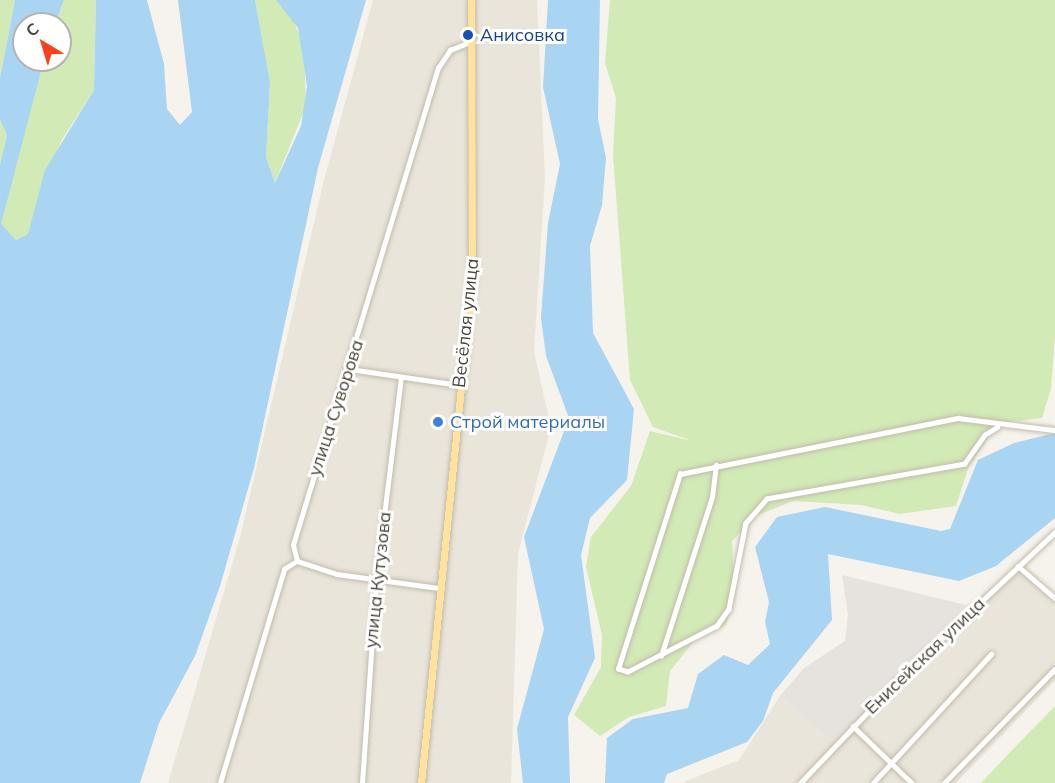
<!DOCTYPE html>
<meta charset="utf-8">
<style>
body{margin:0}
#map{position:relative;width:1055px;height:783px;overflow:hidden;background:#f6f3ec;font-family:Mulish,sans-serif}
div>[style]{position:absolute}
.residential>*{inset:0;background:#eae5da}
.industrial>*{inset:0;background:#e6e2dd}
.green>*{inset:0;background:#d2eab5}
.water>*{inset:0;background:#a9d4f2}
.roads{filter:drop-shadow(0 0 2px #c2bbae) drop-shadow(0 0 2px #c2bbae)}
.minor>*{height:4.5px;margin:-2.25px;padding:0 2.25px;transform-origin:2.25px;border-radius:2.25px;background:#fff}
.tertiary>*{height:5px;margin:-2.5px;padding:0 2.5px;transform-origin:2.5px;border-radius:2.5px;background:#fff}
.primary>*{height:7px;margin:-3.5px;padding:0 3.5px;transform-origin:3.5px;border-radius:3.5px;background:#ffe39c}
.dots>*{width:16px;height:16px;translate:-50% -50%;box-sizing:border-box;border:3px solid #fff;border-radius:50%}
span{translate:-50% -50%;white-space:nowrap;text-align:center;line-height:1.15;-webkit-text-stroke:6px #fff;paint-order:stroke}
.transit-label{font-size:18px;color:#164399}
.left{translate:0 -50%;text-align:left}
.street-label{font-size:18px;color:#4b4439}
.shop-label{font-size:18px;color:#366cbe}
.north{position:absolute;left:12px;top:12px;width:60px;height:60px;box-sizing:border-box;background:#fff;border:2px solid #b7b4b0;border-radius:50%;rotate:322deg;font-size:16px;font-weight:700;line-height:24px;text-align:center;color:#4b4439}
.north::after{content:'';display:block;margin:auto;width:21px;height:27px;background:#fc3f1d;clip-path:polygon(50% 0,100% 100%,50% 72%,0 100%)}
</style>
<div id="map">
<div class="residential">
<i style="clip-path:polygon(373px 0,537px 0,545px 178px,534px 352px,551px 427px,518px 554px,511px 783px,168px 783px,240px 537px,324px 180px)"></i>
<i style="clip-path:polygon(1021px 572px,1055px 600px,1055px 680px,956px 783px,681px 783px,739px 760px,780px 696px,831px 741px,966px 605px)"></i>
</div>
<div class="industrial">
<i style="clip-path:polygon(842px 575px,966px 605px,831px 741px,780px 696px,804px 668px,845px 641px,848px 614px)"></i>
</div>
<div class="green">
<i style="clip-path:polygon(0 0,15px 0,0 78px)"></i>
<i style="clip-path:polygon(64px 0,96px 0,94px 90px,61px 141px,28px 234px,16px 240px,1px 225px,4px 208px,44px 60px,60px 60px,60px 24px,55px 24px)"></i>
<i style="clip-path:polygon(255px 0,276px 0,293px 19px,304px 47px,306px 106px,275px 183px,266px 157px,270px 82px)"></i>
<i style="clip-path:polygon(610px 0,1055px 0,1055px 336px,1051px 389px,1042px 418px,998px 423px,968px 469px,956px 506px,900px 514px,861px 505px,793px 501px,756px 516px,732px 541px,735px 598px,726px 625px,695px 640px,670px 671px,666px 706px,629px 717px,600px 736px,574px 715px,601px 667px,602px 635px,586px 567px,591px 537px,631px 486px,650px 431px,692px 441px,653px 427px,630px 380px,613px 155px,616px 98px,605px 63px)"></i>
<i style="clip-path:polygon(0 120px,7px 135px,0 165px)"></i>
<i style="clip-path:polygon(1055px 706px,1055px 783px,981px 783px,1017px 745px)"></i>
</div>
<div class="water">
<i style="clip-path:polygon(15px 0,64px 0,55px 24px,24px 24px,24px 60px,44px 60px,1px 224px,16px 240px,28px 234px,45px 170px,94px 90px,96px 0,147px 0,164px 64px,167px 109px,180px 125px,192px 112px,178px 0,255px 0,270px 82px,266px 157px,275px 183px,301px 126px,307px 86px,298px 28px,276px 0,366px 0,318px 168px,254px 468px,220px 586px,195px 656px,159px 723px,140px 783px,0 783px,0 165px,7px 135px,0 120px,0 78px)"></i>
<i style="clip-path:polygon(548px 0,600px 0,598px 119px,606px 158px,602px 205px,590px 246px,593px 333px,634px 409px,627px 480px,590px 518px,581px 555px,595px 658px,568px 717px,570px 783px,523px 783px,517px 729px,544px 629px,524px 537px,569px 418px,546px 356px,541px 318px,548px 223px,560px 164px,543px 87px)"></i>
<i style="clip-path:polygon(1055px 433px,1055px 518px,996px 566px,959px 581px,828px 554px,832px 620px,773px 693px,763px 721px,747px 742px,667px 774px,664px 783px,605px 783px,607px 738px,633px 719px,688px 708px,698px 674px,724px 655px,748px 665px,770px 644px,765px 622px,769px 602px,755px 547px,777px 517px,825px 507px,941px 531px,950px 529px,978px 460px,1014px 443px)"></i>
</div>
<div class="roads">
<div class="minor">
<i style="left:350px;top:369px;width:111px;rotate:8.3deg"></i>
<i style="left:998px;top:427px;width:15px;rotate:148deg"></i>
<i style="left:985px;top:435px;width:35px;rotate:125deg"></i>
<i style="left:965px;top:464px;width:201px;rotate:170deg"></i>
<i style="left:767px;top:499px;width:32px;rotate:131deg"></i>
<i style="left:746px;top:523px;width:88px;rotate:101.2deg"></i>
<i style="left:729px;top:609px;width:21px;rotate:125deg"></i>
<i style="left:717px;top:626px;width:100px;rotate:152.7deg"></i>
<i style="left:628px;top:672px;width:10px;rotate:-163deg"></i>
<i style="left:618px;top:669px;width:205px;rotate:-72.4deg"></i>
<i style="left:680px;top:474px;width:284px;rotate:-11.4deg"></i>
<i style="left:958px;top:418px;width:98px;rotate:7.1deg"></i>
<i style="left:297px;top:561px;width:16px;rotate:-104deg"></i>
<i style="left:293px;top:545px;width:499px;rotate:-73.1deg"></i>
<i style="left:438px;top:68px;width:22px;rotate:-56deg"></i>
<i style="left:450px;top:50px;width:24px;rotate:-22deg"></i>
<i style="left:297px;top:561px;width:42px;rotate:18deg"></i>
<i style="left:337px;top:574px;width:102px;rotate:7.9deg"></i>
<i style="left:1018px;top:566px;width:49px;rotate:40.9deg"></i>
<i style="left:661px;top:656px;width:167px;rotate:-72.2deg"></i>
<i style="left:712px;top:497px;width:32px;rotate:-83deg"></i>
<i style="left:853px;top:726px;width:82px;rotate:44deg"></i>
<i style="left:220px;top:783px;width:223px;rotate:-73.3deg"></i>
<i style="left:284px;top:569px;width:15px;rotate:-32deg"></i>
<i style="left:362px;top:783px;width:202px;rotate:-86deg"></i>
<i style="left:376px;top:581px;width:205px;rotate:-83deg"></i>
<i style="left:873px;top:783px;width:175px;rotate:-47.5deg"></i>
<i style="left:944px;top:783px;width:159px;rotate:-45.8deg"></i>
</div>
<div class="tertiary">
<i style="left:800px;top:783px;width:145px;rotate:-46.4deg"></i>
<i style="left:900px;top:678px;width:213px;rotate:-43.3deg"></i>
</div>
<div class="primary">
<i style="left:421px;top:783px;width:508px;rotate:-84.23deg"></i>
<i style="left:472px;top:278px;width:278px;rotate:-90.2deg"></i>
</div>
</div>
<div class="dots">
<i style="left:468px;top:35px;background:#1a4fb4"></i>
<i style="left:438px;top:422px;background:#3f7fe0"></i>
</div>
<div class="transit-label">
<span class="left" style="left:480px;top:35px">Анисовка</span>
</div>
<div class="street-label">
<span style="left:466px;top:323px;rotate:-84deg">Весёлая улица</span>
<span style="left:336px;top:408px;rotate:-72deg">улица Суворова</span>
<span style="left:378px;top:580px;rotate:-84deg">улица Кутузова</span>
<span style="left:925px;top:656px;rotate:-44deg">Енисейская улица</span>
</div>
<div class="shop-label">
<span class="left" style="left:450px;top:422px">Строй материалы</span>
</div>
<div class="north">С</div>
</div>
